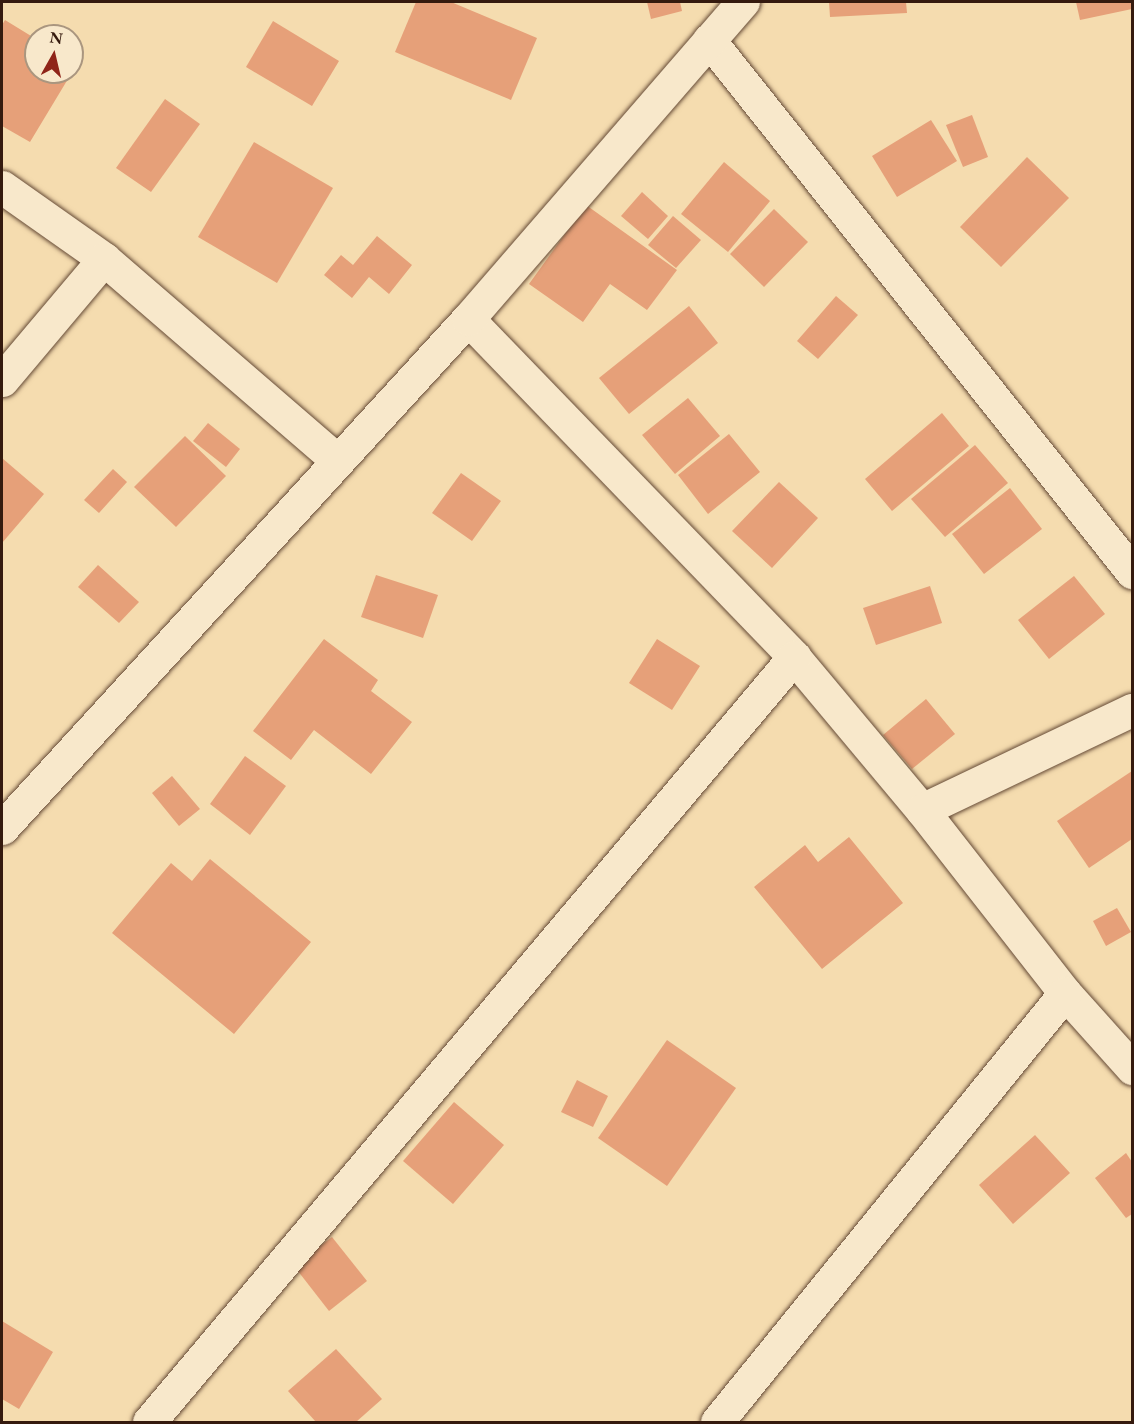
<!DOCTYPE html>
<style>
body{margin:0}
#map{position:relative;width:1134px;height:1424px;overflow:hidden;background:#f5dcaf;font-family:"EB Garamond",serif}
div>[style]{position:absolute}
.building>*{inset:0;background:#e6a079}
.roads{filter:drop-shadow(0 0 2px #654a36) drop-shadow(0 0 2px #654a36)}
.street>*{height:33px;margin:-16.5px;padding:0 16.5px;transform-origin:16.5px;border-radius:16.5px;background:#f8e8cb}
span{translate:-50% -50%;white-space:nowrap;text-align:center;line-height:1.15;-webkit-text-stroke:6px #f8e8cb;paint-order:stroke}
.frame{position:absolute;inset:0;border:3px solid #351a0e;pointer-events:none}
.north{position:absolute;left:24px;top:24px;width:60px;height:60px;box-sizing:border-box;background:#f8e8cb;border:2px solid #aa967f;border-radius:50%;rotate:8deg;font-size:16px;font-weight:700;line-height:24px;text-align:center;color:#351a0e}
.north::after{content:'';display:block;margin:auto;width:21px;height:27px;background:#8f2418;clip-path:polygon(50% 0,100% 100%,50% 72%,0 100%)}
</style>
<div id="map">
<div class="building">
<i style="clip-path:polygon(416px 2px,451px 2px,537px 38px,511px 100px,395px 52px)"></i>
<i style="clip-path:polygon(647px 2px,680px 2px,682px 11px,651px 19px)"></i>
<i style="clip-path:polygon(829px 2px,906px 2px,907px 13px,830px 17px)"></i>
<i style="clip-path:polygon(1076px 2px,1132px 2px,1132px 9px,1080px 20px)"></i>
<i style="clip-path:polygon(5px 20px,36px 39px,36px 72px,72px 72px,72px 61px,77px 64px,30px 142px,2px 126px,2px 25px)"></i>
<i style="clip-path:polygon(273px 21px,339px 61px,312px 106px,246px 67px)"></i>
<i style="clip-path:polygon(165px 99px,200px 124px,151px 192px,116px 168px)"></i>
<i style="clip-path:polygon(972px 115px,988px 157px,963px 167px,946px 125px)"></i>
<i style="clip-path:polygon(931px 120px,957px 161px,897px 197px,872px 156px)"></i>
<i style="clip-path:polygon(254px 142px,333px 188px,277px 283px,198px 237px)"></i>
<i style="clip-path:polygon(1027px 157px,1069px 198px,1001px 267px,960px 227px)"></i>
<i style="clip-path:polygon(724px 162px,770px 201px,728px 252px,681px 214px)"></i>
<i style="clip-path:polygon(642px 192px,668px 216px,648px 239px,621px 216px)"></i>
<i style="clip-path:polygon(586px 205px,677px 270px,647px 310px,610px 284px,583px 322px,529px 284px)"></i>
<i style="clip-path:polygon(774px 209px,808px 242px,764px 287px,730px 254px)"></i>
<i style="clip-path:polygon(673px 216px,701px 240px,676px 268px,648px 245px)"></i>
<i style="clip-path:polygon(377px 236px,412px 265px,389px 294px,369px 277px,352px 298px,324px 275px,341px 255px,353px 265px)"></i>
<i style="clip-path:polygon(836px 296px,858px 315px,818px 359px,797px 341px)"></i>
<i style="clip-path:polygon(689px 306px,718px 343px,629px 414px,599px 378px)"></i>
<i style="clip-path:polygon(688px 398px,720px 436px,675px 474px,642px 435px)"></i>
<i style="clip-path:polygon(942px 413px,969px 446px,892px 511px,865px 479px)"></i>
<i style="clip-path:polygon(208px 423px,240px 449px,226px 467px,193px 441px)"></i>
<i style="clip-path:polygon(729px 434px,760px 472px,708px 514px,678px 475px)"></i>
<i style="clip-path:polygon(185px 436px,226px 476px,176px 527px,134px 487px)"></i>
<i style="clip-path:polygon(975px 445px,1008px 483px,945px 537px,911px 499px)"></i>
<i style="clip-path:polygon(2px 458px,44px 494px,2px 543px)"></i>
<i style="clip-path:polygon(113px 469px,127px 482px,99px 513px,84px 500px)"></i>
<i style="clip-path:polygon(461px 473px,501px 501px,472px 541px,432px 513px)"></i>
<i style="clip-path:polygon(779px 482px,818px 518px,772px 568px,732px 531px)"></i>
<i style="clip-path:polygon(1010px 488px,1042px 529px,984px 574px,952px 534px)"></i>
<i style="clip-path:polygon(98px 565px,139px 602px,119px 623px,78px 587px)"></i>
<i style="clip-path:polygon(376px 575px,438px 595px,423px 638px,361px 617px)"></i>
<i style="clip-path:polygon(1074px 576px,1105px 614px,1049px 659px,1018px 620px)"></i>
<i style="clip-path:polygon(930px 586px,942px 623px,876px 645px,863px 608px)"></i>
<i style="clip-path:polygon(324px 639px,378px 680px,371px 691px,412px 722px,371px 774px,314px 730px,291px 760px,253px 731px)"></i>
<i style="clip-path:polygon(657px 639px,700px 666px,672px 710px,629px 683px)"></i>
<i style="clip-path:polygon(926px 699px,955px 734px,912px 769px,883px 735px)"></i>
<i style="clip-path:polygon(245px 756px,286px 786px,250px 835px,210px 804px)"></i>
<i style="clip-path:polygon(1132px 771px,1132px 839px,1089px 868px,1057px 821px)"></i>
<i style="clip-path:polygon(172px 776px,200px 809px,179px 826px,152px 793px)"></i>
<i style="clip-path:polygon(849px 837px,903px 903px,822px 969px,754px 887px,805px 845px,818px 862px)"></i>
<i style="clip-path:polygon(210px 859px,311px 942px,234px 1034px,112px 933px,171px 863px,192px 881px)"></i>
<i style="clip-path:polygon(1117px 908px,1131px 932px,1106px 946px,1093px 921px)"></i>
<i style="clip-path:polygon(667px 1040px,736px 1088px,667px 1186px,598px 1138px)"></i>
<i style="clip-path:polygon(577px 1080px,608px 1096px,593px 1127px,561px 1112px)"></i>
<i style="clip-path:polygon(454px 1102px,504px 1145px,453px 1204px,403px 1161px)"></i>
<i style="clip-path:polygon(1035px 1135px,1070px 1173px,1013px 1224px,979px 1185px)"></i>
<i style="clip-path:polygon(1126px 1153px,1132px 1162px,1132px 1214px,1126px 1218px,1095px 1178px)"></i>
<i style="clip-path:polygon(332px 1237px,367px 1281px,329px 1311px,294px 1266px)"></i>
<i style="clip-path:polygon(2px 1321px,53px 1352px,19px 1409px,2px 1399px)"></i>
<i style="clip-path:polygon(336px 1349px,382px 1399px,356px 1422px,316px 1422px,288px 1391px)"></i>
</div>
<div class="roads">
<div class="street">
<i style="left:709px;top:40px;width:680px;rotate:51.51deg"></i>
<i style="left:2px;top:187px;width:125px;rotate:35.2deg"></i>
<i style="left:104px;top:259px;width:309px;rotate:40.8deg"></i>
<i style="left:468px;top:319px;width:470px;rotate:46deg"></i>
<i style="left:794px;top:657px;width:199px;rotate:50.1deg"></i>
<i style="left:922px;top:810px;width:232px;rotate:52deg"></i>
<i style="left:1065px;top:993px;width:101px;rotate:48.2deg"></i>
<i style="left:2px;top:380px;width:158px;rotate:-49.9deg"></i>
<i style="left:922px;top:810px;width:233px;rotate:-25.5deg"></i>
<i style="left:2px;top:828px;width:690px;rotate:-47.53deg"></i>
<i style="left:468px;top:319px;width:420px;rotate:-49.1deg"></i>
<i style="left:149px;top:1422px;width:1001px;rotate:-49.86deg"></i>
<i style="left:717px;top:1422px;width:552px;rotate:-50.95deg"></i>
</div>
</div>
<div class="frame"></div>
<div class="north">N</div>
</div>
